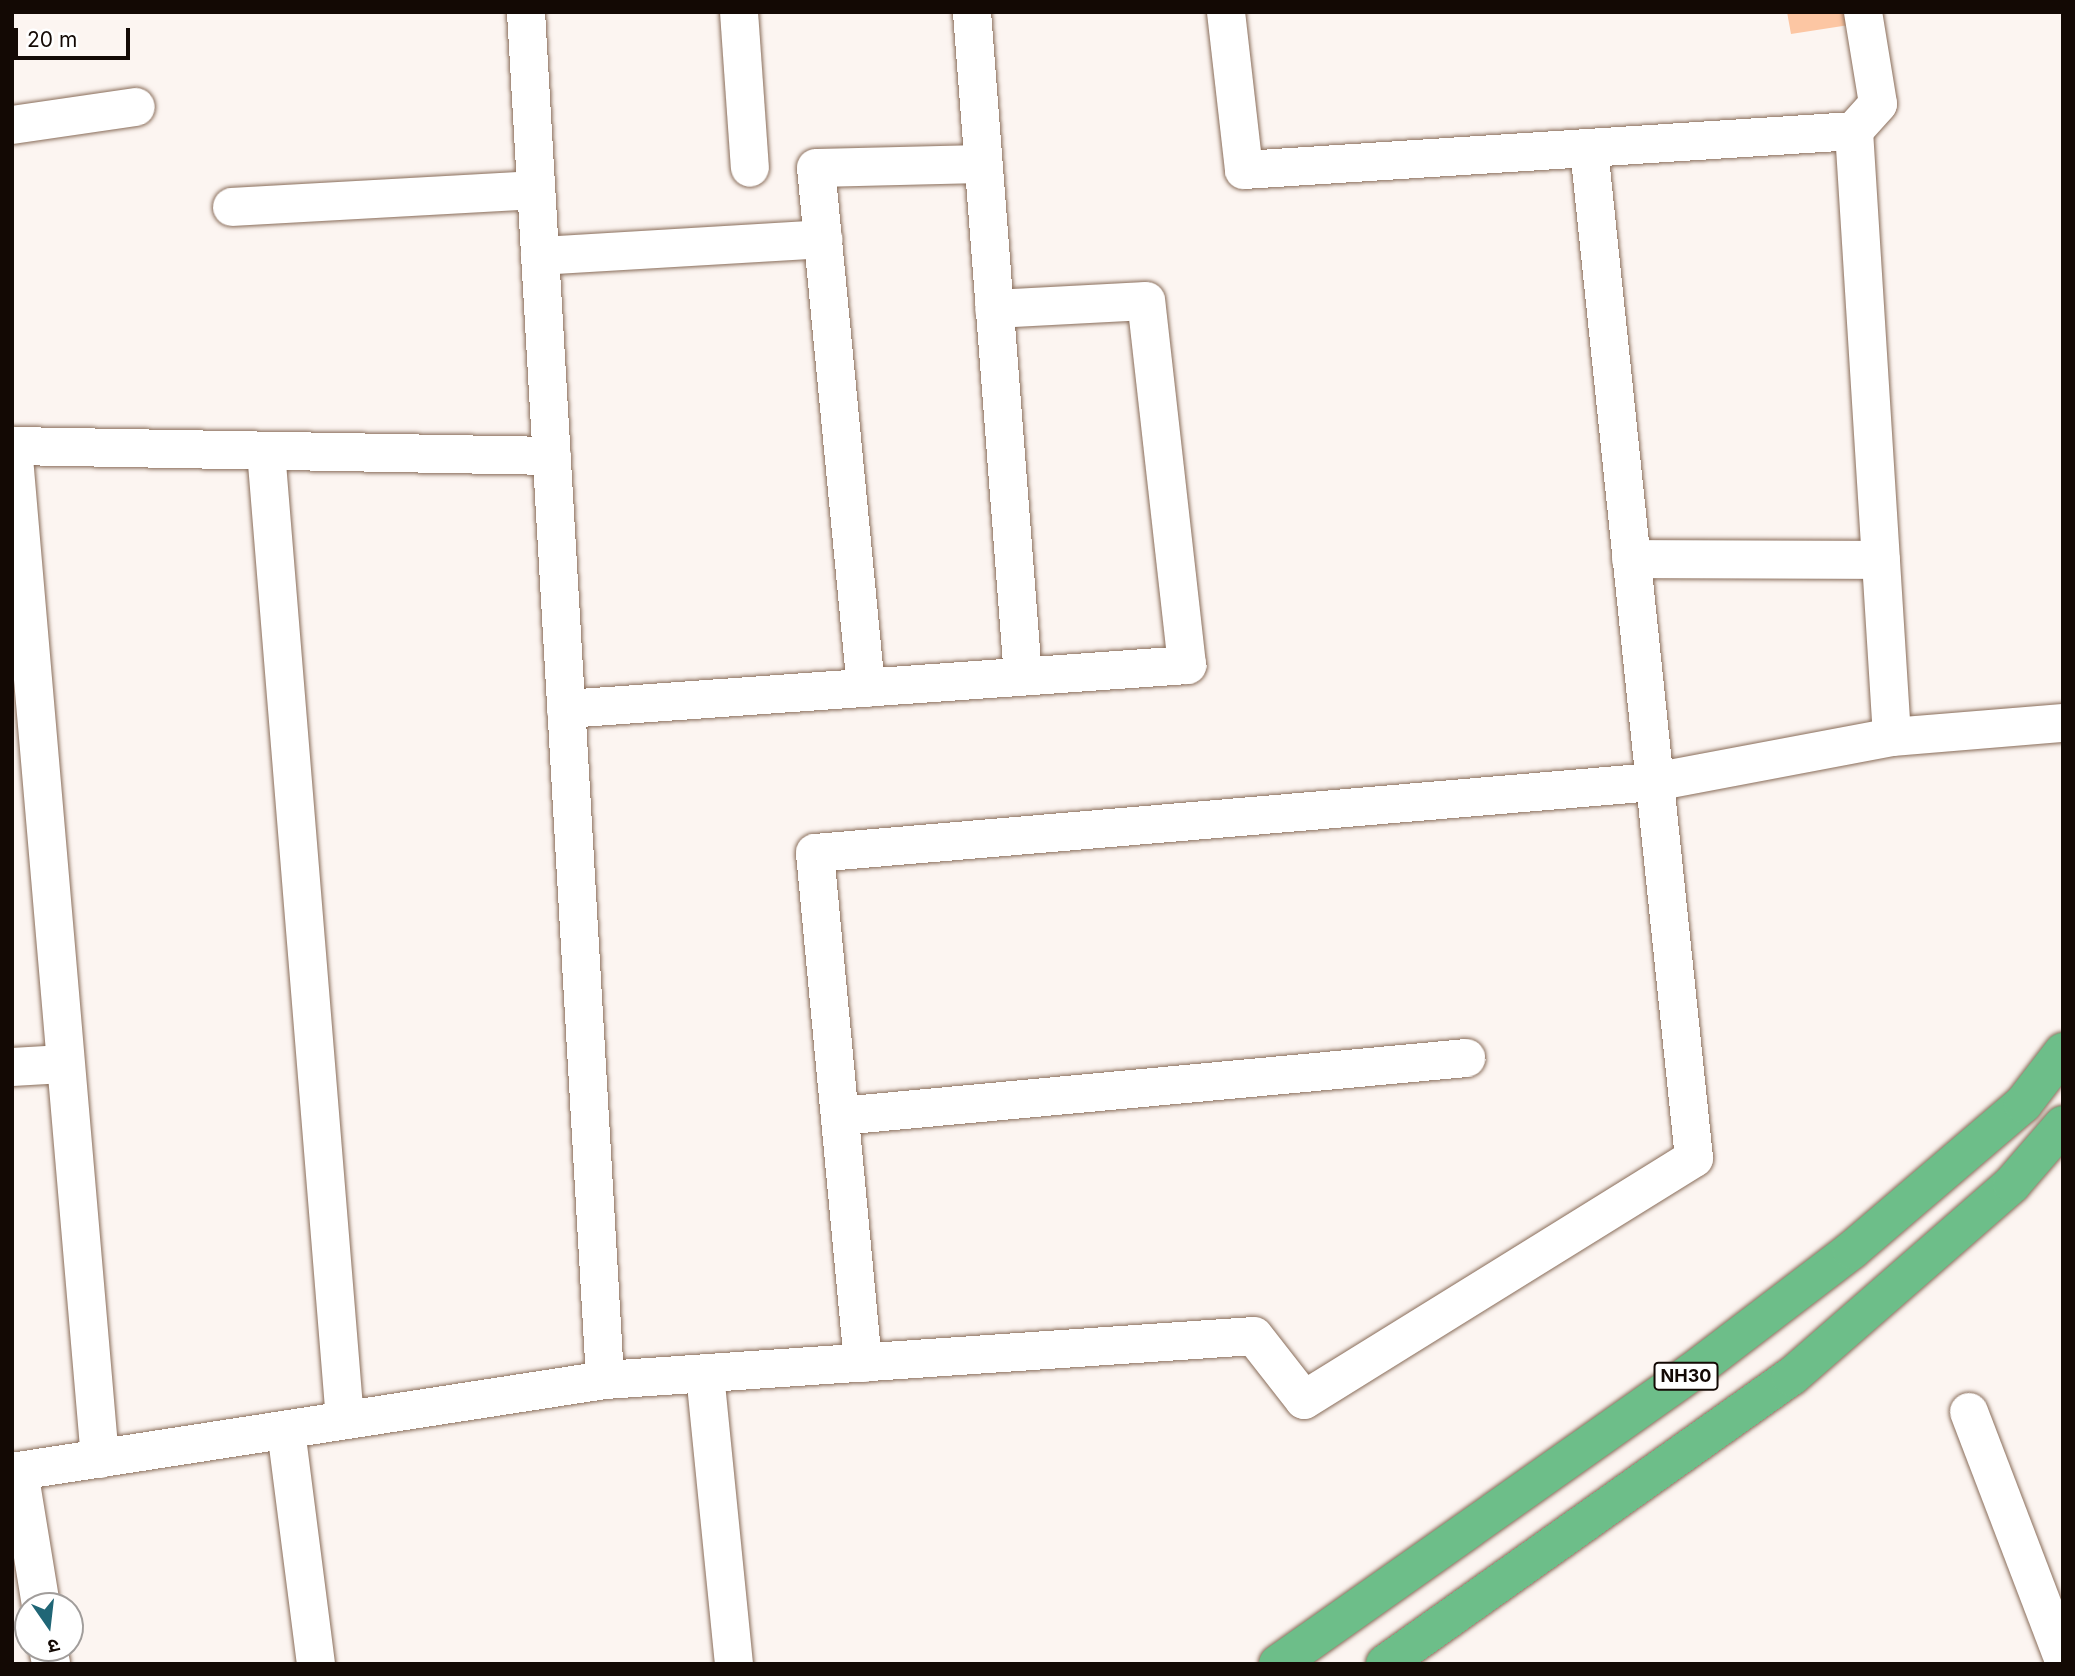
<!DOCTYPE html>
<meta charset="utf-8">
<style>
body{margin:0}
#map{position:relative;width:2075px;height:1676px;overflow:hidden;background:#fcf5f1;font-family:Inter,"Noto Sans Devanagari",sans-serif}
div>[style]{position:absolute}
.building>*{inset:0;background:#fcc6a3}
.roads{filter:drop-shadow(0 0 2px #896d5a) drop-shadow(0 0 2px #896d5a)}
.minor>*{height:38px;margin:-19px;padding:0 19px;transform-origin:19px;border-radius:19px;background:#fff}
.highway>*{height:38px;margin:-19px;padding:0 19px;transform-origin:19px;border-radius:19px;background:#6dbe89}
span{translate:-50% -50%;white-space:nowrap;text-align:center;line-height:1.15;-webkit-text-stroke:5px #fff;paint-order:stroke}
.shield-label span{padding:2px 5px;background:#fff;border:2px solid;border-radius:5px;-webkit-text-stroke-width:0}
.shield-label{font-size:18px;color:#130904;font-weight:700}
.frame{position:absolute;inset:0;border:14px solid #130904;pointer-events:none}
.north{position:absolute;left:14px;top:1592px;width:70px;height:70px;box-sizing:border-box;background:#fff;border:2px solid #a19d9b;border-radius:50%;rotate:166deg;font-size:19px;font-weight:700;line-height:28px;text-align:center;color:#130904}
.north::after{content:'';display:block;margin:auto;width:24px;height:32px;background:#206676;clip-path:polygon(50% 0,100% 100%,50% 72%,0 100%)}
.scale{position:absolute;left:14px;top:28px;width:116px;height:32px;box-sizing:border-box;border:4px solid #130904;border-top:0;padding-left:9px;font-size:21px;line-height:24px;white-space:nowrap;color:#130904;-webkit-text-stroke:5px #fff;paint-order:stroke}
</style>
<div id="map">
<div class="building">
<i style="clip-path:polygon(1787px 12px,1860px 12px,1862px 23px,1791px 34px)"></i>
</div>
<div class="roads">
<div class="minor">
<i style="left:526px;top:12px;width:1370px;rotate:86.69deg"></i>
<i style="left:739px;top:12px;width:156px;rotate:86deg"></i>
<i style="left:972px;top:12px;width:666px;rotate:85.61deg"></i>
<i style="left:1226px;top:12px;width:159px;rotate:83.5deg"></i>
<i style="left:1244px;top:170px;width:611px;rotate:-3.66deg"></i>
<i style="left:1863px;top:12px;width:93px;rotate:80.7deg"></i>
<i style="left:1878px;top:104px;width:36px;rotate:132deg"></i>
<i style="left:1854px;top:131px;width:607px;rotate:86.41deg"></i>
<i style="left:12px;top:125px;width:125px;rotate:-8.3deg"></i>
<i style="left:232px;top:207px;width:304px;rotate:-3.2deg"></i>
<i style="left:540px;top:256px;width:284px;rotate:-3.4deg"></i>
<i style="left:266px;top:451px;width:972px;rotate:85.34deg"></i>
<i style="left:1631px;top:559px;width:250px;rotate:0.2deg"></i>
<i style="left:866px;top:688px;width:522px;rotate:-95.49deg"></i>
<i style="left:816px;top:168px;width:167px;rotate:-1.4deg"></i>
<i style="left:566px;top:709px;width:623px;rotate:-4.05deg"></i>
<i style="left:1187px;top:665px;width:366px;rotate:-96.4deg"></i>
<i style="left:1146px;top:301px;width:152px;rotate:177deg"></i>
<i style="left:12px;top:1067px;width:52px;rotate:-3.3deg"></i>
<i style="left:840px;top:1116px;width:629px;rotate:-5.29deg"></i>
<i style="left:863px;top:1363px;width:512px;rotate:-95.38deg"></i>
<i style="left:815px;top:853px;width:842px;rotate:-4.84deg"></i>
<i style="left:1654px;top:782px;width:242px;rotate:-10.7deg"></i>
<i style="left:1892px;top:737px;width:172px;rotate:-4.7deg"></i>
<i style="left:705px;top:1374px;width:291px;rotate:84.3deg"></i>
<i style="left:1969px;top:1412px;width:263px;rotate:69.1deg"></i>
<i style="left:286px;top:1430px;width:236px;rotate:82.7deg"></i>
<i style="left:100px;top:1459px;width:1017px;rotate:-94.91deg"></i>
<i style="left:13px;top:446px;width:539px;rotate:1.06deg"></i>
<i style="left:19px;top:1471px;width:137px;rotate:80.7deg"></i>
<i style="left:12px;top:1472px;width:600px;rotate:-8.82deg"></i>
<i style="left:605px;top:1380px;width:650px;rotate:-3.88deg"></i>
<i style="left:1254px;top:1336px;width:81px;rotate:52deg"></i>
<i style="left:1304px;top:1400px;width:459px;rotate:-31.8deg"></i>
<i style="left:1694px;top:1158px;width:1015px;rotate:-95.94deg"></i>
<i style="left:48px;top:1648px;width:16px;rotate:79deg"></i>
</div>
<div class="highway">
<i style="left:1278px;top:1664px;width:507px;rotate:-35.2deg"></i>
<i style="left:1692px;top:1372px;width:201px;rotate:-37.3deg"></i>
<i style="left:1852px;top:1250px;width:225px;rotate:-40.5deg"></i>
<i style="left:2023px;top:1104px;width:66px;rotate:-52.4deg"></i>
<i style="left:1385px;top:1664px;width:497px;rotate:-35.3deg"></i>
<i style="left:1791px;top:1377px;width:293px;rotate:-41.1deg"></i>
<i style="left:2012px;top:1184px;width:78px;rotate:-49.2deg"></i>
</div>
</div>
<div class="shield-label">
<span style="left:1686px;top:1376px">NH30</span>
</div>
<div class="frame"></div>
<div class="north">उ</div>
<div class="scale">20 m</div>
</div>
